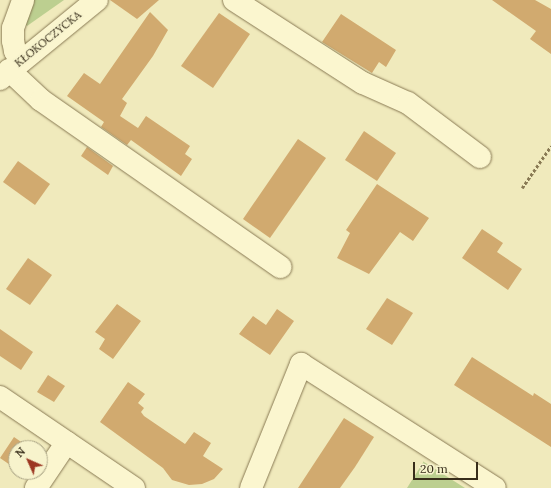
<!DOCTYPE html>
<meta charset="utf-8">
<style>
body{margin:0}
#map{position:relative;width:551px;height:488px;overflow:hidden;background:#f0eabc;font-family:Lora,serif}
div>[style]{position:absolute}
.green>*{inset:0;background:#bccf90}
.building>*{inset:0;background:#d1aa6f}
.path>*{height:2.5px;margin-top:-1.25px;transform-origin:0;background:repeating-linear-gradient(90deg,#897a54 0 3px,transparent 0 5px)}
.roads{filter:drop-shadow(0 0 1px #897a54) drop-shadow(0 0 1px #897a54)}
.minor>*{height:22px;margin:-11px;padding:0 11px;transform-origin:11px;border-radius:11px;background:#fbf6cf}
span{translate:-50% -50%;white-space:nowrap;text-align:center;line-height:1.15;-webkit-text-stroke:3px #f7f3cc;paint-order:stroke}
.street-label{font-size:11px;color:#372d1a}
.north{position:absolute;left:8px;top:440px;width:40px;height:40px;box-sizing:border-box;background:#f7f3cc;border:1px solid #aaa485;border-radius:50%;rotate:315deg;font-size:11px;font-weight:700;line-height:16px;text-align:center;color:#372d1a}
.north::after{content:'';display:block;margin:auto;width:14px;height:18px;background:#9c3621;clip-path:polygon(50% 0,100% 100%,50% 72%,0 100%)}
.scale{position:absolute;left:413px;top:462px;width:65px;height:18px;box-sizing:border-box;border:2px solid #372d1a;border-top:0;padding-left:5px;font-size:12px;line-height:14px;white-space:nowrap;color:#372d1a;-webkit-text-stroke:3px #f7f3cc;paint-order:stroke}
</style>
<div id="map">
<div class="green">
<i style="clip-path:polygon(33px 0,64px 0,27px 26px,24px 23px)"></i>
<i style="clip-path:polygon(424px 461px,424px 462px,465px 488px,407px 488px)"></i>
</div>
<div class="building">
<i style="clip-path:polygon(110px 0,159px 0,137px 19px)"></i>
<i style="clip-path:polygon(492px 0,535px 0,551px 9px,551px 54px,530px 39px,536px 31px)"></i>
<i style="clip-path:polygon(150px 12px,168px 30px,153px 56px,122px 99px,127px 103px,120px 116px,138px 128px,146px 116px,190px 146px,185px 154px,192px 159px,181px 176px,131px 140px,127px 145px,101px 127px,104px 122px,67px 96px,84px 73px,100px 84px)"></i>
<i style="clip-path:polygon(219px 13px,250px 34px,213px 88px,181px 66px)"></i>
<i style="clip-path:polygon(341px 14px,396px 50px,386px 67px,379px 62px,372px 73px,322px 42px)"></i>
<i style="clip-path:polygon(364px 131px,396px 153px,377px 181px,345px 160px)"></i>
<i style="clip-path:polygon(298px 139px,326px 158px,270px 238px,243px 219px)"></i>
<i style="clip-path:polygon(87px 147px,113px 166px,108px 175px,81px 156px)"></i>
<i style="clip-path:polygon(18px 161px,50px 184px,35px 205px,3px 182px)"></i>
<i style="clip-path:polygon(377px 184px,429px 218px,413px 241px,400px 232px,369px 274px,337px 258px,350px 233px,346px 230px)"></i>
<i style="clip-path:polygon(482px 229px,503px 243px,497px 252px,522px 269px,508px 290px,462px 258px)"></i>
<i style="clip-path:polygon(28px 258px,52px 275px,30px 305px,6px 289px)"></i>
<i style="clip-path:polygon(387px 298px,413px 313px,392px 345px,366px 329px)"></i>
<i style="clip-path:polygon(117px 304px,141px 321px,113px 359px,99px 349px,105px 339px,95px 332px)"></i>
<i style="clip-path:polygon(277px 309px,294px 321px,270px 355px,239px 334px,253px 316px,266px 325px)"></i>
<i style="clip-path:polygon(0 329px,33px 352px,21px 370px,0 356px)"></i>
<i style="clip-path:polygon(472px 357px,533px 396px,534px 393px,551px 404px,551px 447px,454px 385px)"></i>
<i style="clip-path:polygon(48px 375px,65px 386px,54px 402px,37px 392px)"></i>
<i style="clip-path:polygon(128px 382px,145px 394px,138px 403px,144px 408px,141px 412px,144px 416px,185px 444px,194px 432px,211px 443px,203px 456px,223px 469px,214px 479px,202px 484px,189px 485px,172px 480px,163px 468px,100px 422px)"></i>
<i style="clip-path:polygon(344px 418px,374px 437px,355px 467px,340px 488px,298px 488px)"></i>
<i style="clip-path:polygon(14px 437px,30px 448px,16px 448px,16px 469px,0 458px)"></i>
</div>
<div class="path">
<i style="left:522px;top:188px;width:51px;rotate:-55.4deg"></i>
</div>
<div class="roads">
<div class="minor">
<i style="left:234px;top:0;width:153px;rotate:32.8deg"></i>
<i style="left:363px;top:83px;width:49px;rotate:24deg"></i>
<i style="left:408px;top:103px;width:90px;rotate:36.9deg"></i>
<i style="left:21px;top:61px;width:12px;rotate:-121deg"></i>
<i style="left:15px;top:51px;width:10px;rotate:-101deg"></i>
<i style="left:13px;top:41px;width:13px;rotate:-90deg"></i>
<i style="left:13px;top:28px;width:30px;rotate:-70deg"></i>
<i style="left:9px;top:70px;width:44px;rotate:43.2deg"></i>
<i style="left:41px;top:100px;width:292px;rotate:34.9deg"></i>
<i style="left:0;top:79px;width:125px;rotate:-39.2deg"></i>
<i style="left:0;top:397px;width:162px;rotate:34.2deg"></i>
<i style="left:36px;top:488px;width:55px;rotate:-56deg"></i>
<i style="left:251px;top:488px;width:134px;rotate:-68deg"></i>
<i style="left:301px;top:364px;width:230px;rotate:32.6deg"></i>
</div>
</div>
<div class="street-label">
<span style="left:48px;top:39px;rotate:-39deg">KŁOKOCZYCKA</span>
</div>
<div class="north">N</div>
<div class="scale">20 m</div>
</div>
